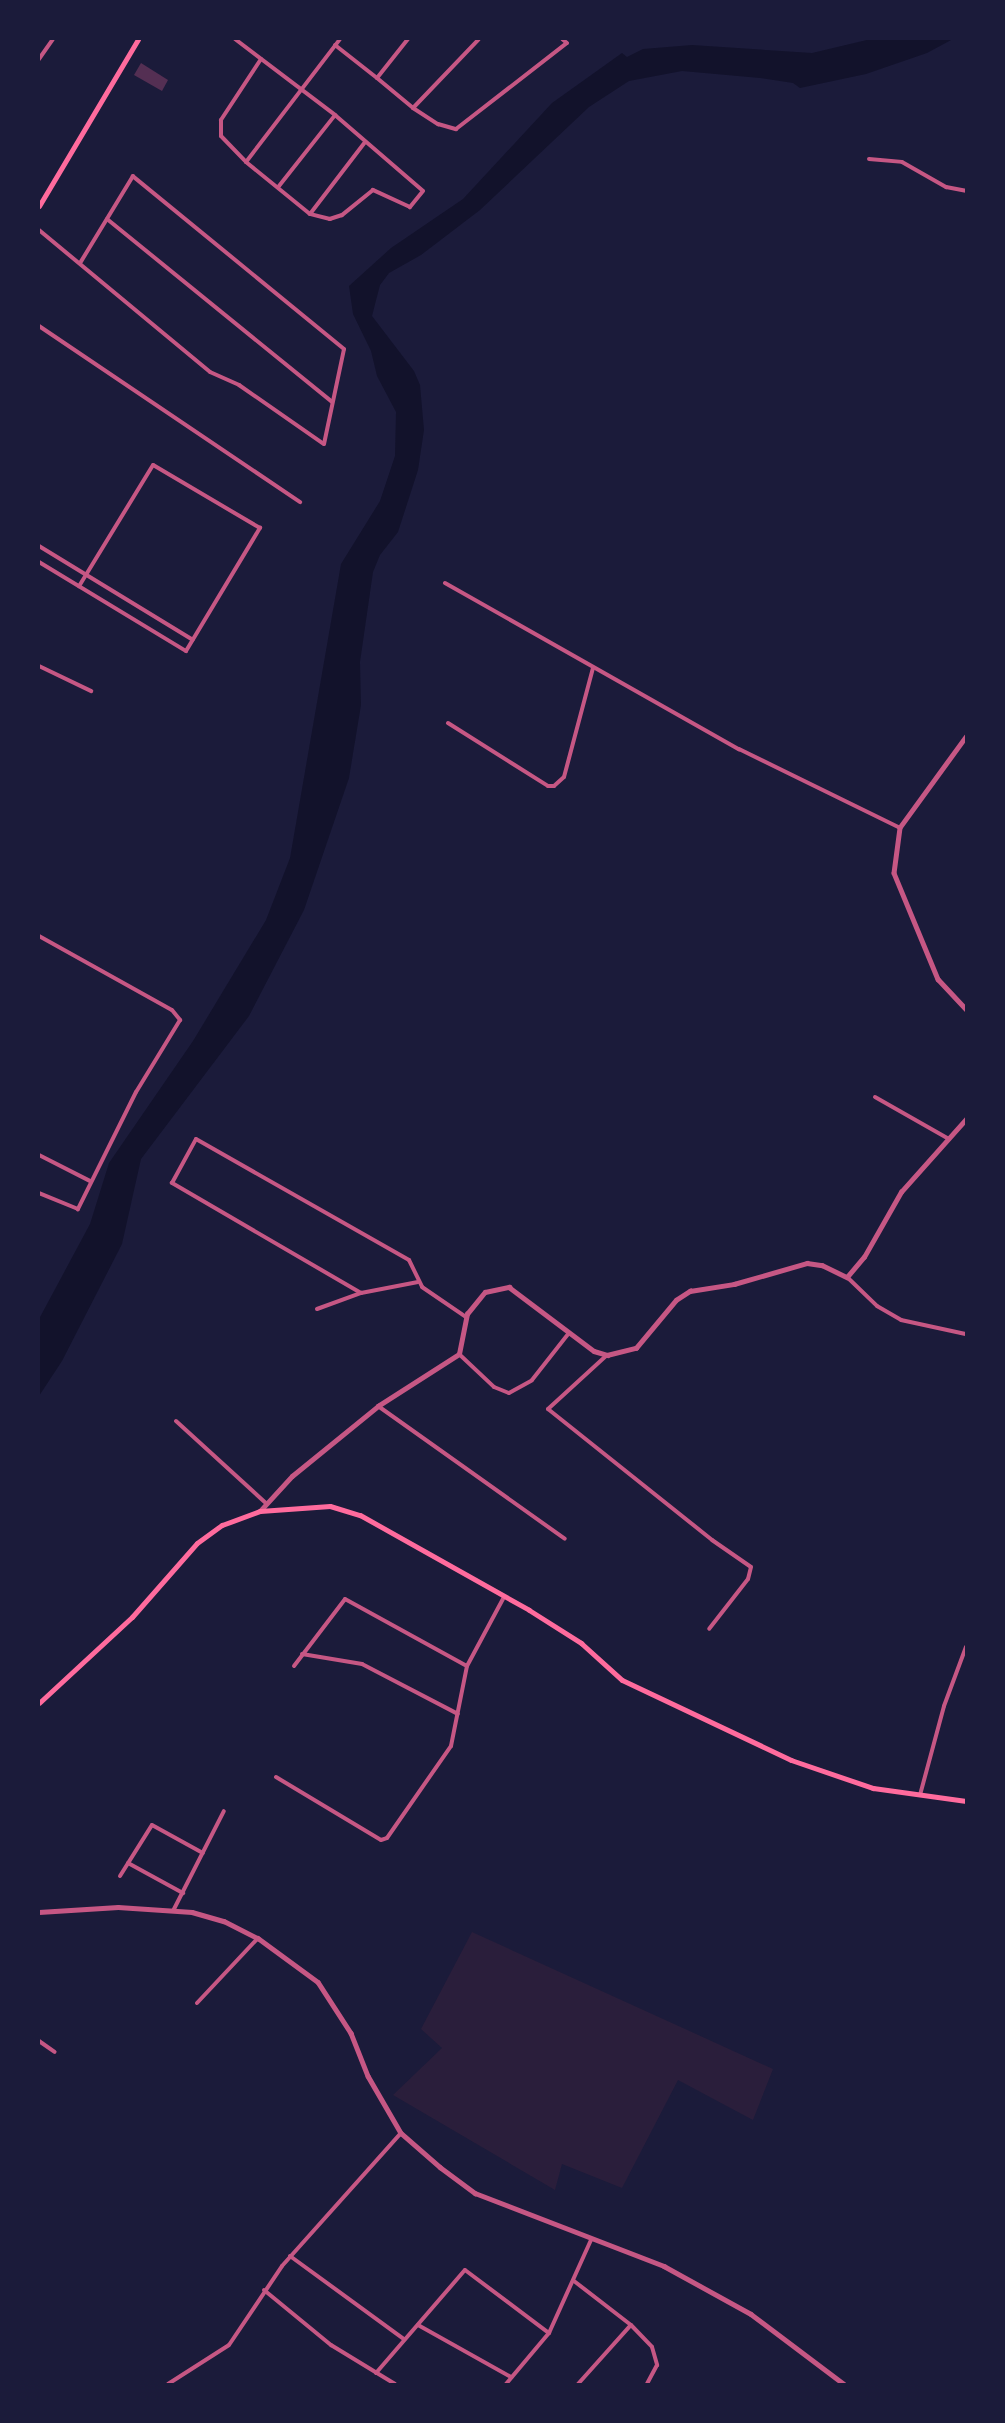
<!DOCTYPE html>
<style>
body{margin:0}
#map{position:relative;width:1005px;height:2423px;overflow:hidden;background:#1b1b3a;font-family:"Nunito Sans",sans-serif}
div>[style]{position:absolute}
.green>*{inset:0;background:#2a1e3b}
.water>*{inset:0;background:#12122b}
.building>*{inset:0;background:#542f53}
.minor>*{height:4px;margin:-2px;padding:0 2px;transform-origin:2px;border-radius:2px;background:#c65784}
.tertiary>*{height:4.5px;margin:-2.25px;padding:0 2.25px;transform-origin:2.25px;border-radius:2.25px;background:#c65784}
.secondary>*{height:5px;margin:-2.5px;padding:0 2.5px;transform-origin:2.5px;border-radius:2.5px;background:#ff6b9d}
span{translate:-50% -50%;white-space:nowrap;text-align:center;line-height:1.15;-webkit-text-stroke:6px #1b1b3a;paint-order:stroke}
.frame{position:absolute;inset:0;border:40px solid #1b1b3a;pointer-events:none}
</style>
<div id="map">
<div class="green">
<i style="clip-path:polygon(472px 1932px,773px 2069px,753px 2120px,678px 2080px,622px 2188px,562px 2164px,555px 2190px,393px 2095px,442px 2048px,421px 2029px)"></i>
</div>
<div class="water">
<i style="clip-path:polygon(871px 39px,953px 39px,927px 53px,866px 74px,800px 88px,793px 83px,760px 78px,682px 71px,629px 81px,589px 107px,480px 210px,421px 255px,389px 273px,380px 285px,372px 316px,414px 371px,420px 385px,424px 430px,418px 470px,398px 532px,380px 555px,373px 572px,360px 662px,361px 705px,349px 778px,304px 910px,249px 1016px,141px 1159px,122px 1244px,62px 1361px,39px 1396px,39px 1319px,90px 1224px,109px 1163px,193px 1041px,266px 920px,290px 858px,341px 564px,380px 501px,395px 456px,396px 412px,377px 376px,371px 351px,353px 314px,349px 286px,391px 248px,463px 199px,552px 103px,622px 53px,627px 57px,643px 49px,692px 45px,812px 53px)"></i>
</div>
<div class="building">
<i style="clip-path:polygon(141px 63px,168px 80px,162px 91px,134px 75px)"></i>
</div>
<div class="minor">
<i style="left:235px;top:39px;width:126px;rotate:37.2deg"></i>
<i style="left:335px;top:115px;width:116px;rotate:40.8deg"></i>
<i style="left:423px;top:191px;width:21px;rotate:129deg"></i>
<i style="left:410px;top:207px;width:41px;rotate:-155.3deg"></i>
<i style="left:373px;top:190px;width:40px;rotate:141deg"></i>
<i style="left:342px;top:215px;width:13px;rotate:162deg"></i>
<i style="left:330px;top:219px;width:21px;rotate:-166deg"></i>
<i style="left:335px;top:45px;width:53px;rotate:38.2deg"></i>
<i style="left:377px;top:78px;width:50px;rotate:-51.5deg"></i>
<i style="left:39px;top:59px;width:24px;rotate:-55deg"></i>
<i style="left:261px;top:59px;width:73px;rotate:123.3deg"></i>
<i style="left:221px;top:120px;width:16px;rotate:90deg"></i>
<i style="left:221px;top:136px;width:36px;rotate:46deg"></i>
<i style="left:246px;top:162px;width:82px;rotate:39.1deg"></i>
<i style="left:310px;top:214px;width:91px;rotate:-52.6deg"></i>
<i style="left:377px;top:78px;width:47px;rotate:39.8deg"></i>
<i style="left:413px;top:108px;width:95px;rotate:-46.3deg"></i>
<i style="left:413px;top:108px;width:30px;rotate:33deg"></i>
<i style="left:438px;top:124px;width:19px;rotate:16deg"></i>
<i style="left:456px;top:129px;width:140px;rotate:-37.8deg"></i>
<i style="left:567px;top:43px;width:6px;rotate:-141deg"></i>
<i style="left:869px;top:159px;width:33px;rotate:5deg"></i>
<i style="left:902px;top:162px;width:51px;rotate:29.6deg"></i>
<i style="left:946px;top:187px;width:20px;rotate:11deg"></i>
<i style="left:246px;top:162px;width:155px;rotate:-52.6deg"></i>
<i style="left:279px;top:186px;width:90px;rotate:-51.7deg"></i>
<i style="left:107px;top:219px;width:290px;rotate:39.1deg"></i>
<i style="left:39px;top:230px;width:222px;rotate:39.7deg"></i>
<i style="left:210px;top:372px;width:32px;rotate:24deg"></i>
<i style="left:239px;top:385px;width:103px;rotate:34.8deg"></i>
<i style="left:324px;top:444px;width:97px;rotate:-78.1deg"></i>
<i style="left:344px;top:349px;width:273px;rotate:-140.7deg"></i>
<i style="left:133px;top:176px;width:102px;rotate:121.3deg"></i>
<i style="left:39px;top:326px;width:315px;rotate:34deg"></i>
<i style="left:39px;top:546px;width:180px;rotate:31.4deg"></i>
<i style="left:39px;top:562px;width:172px;rotate:31.2deg"></i>
<i style="left:186px;top:651px;width:144px;rotate:-59deg"></i>
<i style="left:260px;top:528px;width:124px;rotate:-149.5deg"></i>
<i style="left:153px;top:465px;width:142px;rotate:121.4deg"></i>
<i style="left:445px;top:583px;width:338px;rotate:29.5deg"></i>
<i style="left:739px;top:749px;width:179px;rotate:26.1deg"></i>
<i style="left:39px;top:666px;width:58px;rotate:25.7deg"></i>
<i style="left:448px;top:723px;width:118px;rotate:32.2deg"></i>
<i style="left:548px;top:786px;width:6px"></i>
<i style="left:554px;top:786px;width:13px;rotate:-42deg"></i>
<i style="left:564px;top:777px;width:113px;rotate:-75.1deg"></i>
<i style="left:39px;top:936px;width:152px;rotate:29.1deg"></i>
<i style="left:172px;top:1010px;width:13px;rotate:51deg"></i>
<i style="left:180px;top:1020px;width:84px;rotate:121.4deg"></i>
<i style="left:136px;top:1092px;width:131px;rotate:116.4deg"></i>
<i style="left:78px;top:1209px;width:42px;rotate:-157.7deg"></i>
<i style="left:875px;top:1097px;width:85px;rotate:29.6deg"></i>
<i style="left:39px;top:1155px;width:57px;rotate:27deg"></i>
<i style="left:847px;top:1277px;width:42px;rotate:44deg"></i>
<i style="left:877px;top:1306px;width:28px;rotate:30deg"></i>
<i style="left:901px;top:1320px;width:66px;rotate:12.2deg"></i>
<i style="left:361px;top:1293px;width:219px;rotate:-149.8deg"></i>
<i style="left:172px;top:1183px;width:50px;rotate:-61.4deg"></i>
<i style="left:196px;top:1139px;width:245px;rotate:29.6deg"></i>
<i style="left:409px;top:1260px;width:30px;rotate:64deg"></i>
<i style="left:422px;top:1287px;width:53px;rotate:34.3deg"></i>
<i style="left:317px;top:1309px;width:47px;rotate:-20deg"></i>
<i style="left:361px;top:1293px;width:58px;rotate:-10.9deg"></i>
<i style="left:459px;top:1354px;width:48px;rotate:43.3deg"></i>
<i style="left:494px;top:1387px;width:16px;rotate:22deg"></i>
<i style="left:509px;top:1393px;width:26px;rotate:-29deg"></i>
<i style="left:532px;top:1380px;width:60px;rotate:-51.8deg"></i>
<i style="left:607px;top:1355px;width:80px;rotate:137.5deg"></i>
<i style="left:548px;top:1409px;width:210px;rotate:38.6deg"></i>
<i style="left:712px;top:1540px;width:47px;rotate:34.7deg"></i>
<i style="left:751px;top:1567px;width:12px;rotate:104deg"></i>
<i style="left:748px;top:1579px;width:63px;rotate:128deg"></i>
<i style="left:378px;top:1406px;width:229px;rotate:35.4deg"></i>
<i style="left:176px;top:1421px;width:123px;rotate:42.4deg"></i>
<i style="left:302px;top:1654px;width:61px;rotate:9.5deg"></i>
<i style="left:362px;top:1664px;width:108px;rotate:27.5deg"></i>
<i style="left:294px;top:1666px;width:84px;rotate:-52.7deg"></i>
<i style="left:345px;top:1599px;width:139px;rotate:28.8deg"></i>
<i style="left:276px;top:1777px;width:122px;rotate:31deg"></i>
<i style="left:381px;top:1840px;width:6px;rotate:-18deg"></i>
<i style="left:387px;top:1838px;width:112px;rotate:-55.2deg"></i>
<i style="left:451px;top:1746px;width:82px;rotate:-78.7deg"></i>
<i style="left:467px;top:1666px;width:78px;rotate:-61.8deg"></i>
<i style="left:920px;top:1795px;width:92px;rotate:-74.9deg"></i>
<i style="left:944px;top:1706px;width:63px;rotate:-69.6deg"></i>
<i style="left:128px;top:1863px;width:63px;rotate:28.6deg"></i>
<i style="left:120px;top:1876px;width:60px;rotate:-57.9deg"></i>
<i style="left:152px;top:1825px;width:58px;rotate:28.8deg"></i>
<i style="left:173px;top:1911px;width:112px;rotate:-63deg"></i>
<i style="left:197px;top:2003px;width:89px;rotate:-46.8deg"></i>
<i style="left:39px;top:2041px;width:19px;rotate:35deg"></i>
<i style="left:290px;top:2256px;width:141px;rotate:36.1deg"></i>
<i style="left:574px;top:2281px;width:72px;rotate:37.7deg"></i>
<i style="left:631px;top:2325px;width:30px;rotate:46deg"></i>
<i style="left:652px;top:2347px;width:19px;rotate:74deg"></i>
<i style="left:657px;top:2365px;width:21px;rotate:118deg"></i>
<i style="left:264px;top:2290px;width:87px;rotate:39.4deg"></i>
<i style="left:331px;top:2345px;width:75px;rotate:31.4deg"></i>
<i style="left:418px;top:2325px;width:107px;rotate:29.2deg"></i>
<i style="left:376px;top:2373px;width:136px;rotate:-49.2deg"></i>
<i style="left:465px;top:2270px;width:105px;rotate:36.9deg"></i>
<i style="left:168px;top:2384px;width:72px;rotate:-32.6deg"></i>
<i style="left:229px;top:2345px;width:95px;rotate:-56.1deg"></i>
<i style="left:282px;top:2266px;width:178px;rotate:-48.2deg"></i>
<i style="left:506px;top:2384px;width:67px;rotate:-49.9deg"></i>
<i style="left:549px;top:2333px;width:102px;rotate:-65.7deg"></i>
<i style="left:578px;top:2384px;width:79px;rotate:-48.1deg"></i>
</div>
<div class="tertiary">
<i style="left:966px;top:737px;width:112px;rotate:126deg"></i>
<i style="left:900px;top:828px;width:45px;rotate:97.6deg"></i>
<i style="left:894px;top:873px;width:115px;rotate:67.5deg"></i>
<i style="left:938px;top:979px;width:41px;rotate:47deg"></i>
<i style="left:260px;top:1511px;width:47px;rotate:-47.6deg"></i>
<i style="left:292px;top:1476px;width:111px;rotate:-39.1deg"></i>
<i style="left:378px;top:1406px;width:96px;rotate:-32.7deg"></i>
<i style="left:459px;top:1354px;width:41px;rotate:-78.7deg"></i>
<i style="left:467px;top:1314px;width:28px;rotate:-51deg"></i>
<i style="left:485px;top:1292px;width:25px;rotate:-12deg"></i>
<i style="left:509px;top:1287px;width:106px;rotate:37deg"></i>
<i style="left:594px;top:1351px;width:14px;rotate:17deg"></i>
<i style="left:607px;top:1355px;width:30px;rotate:-14deg"></i>
<i style="left:636px;top:1348px;width:62px;rotate:-50.2deg"></i>
<i style="left:676px;top:1300px;width:17px;rotate:-33deg"></i>
<i style="left:690px;top:1291px;width:45px;rotate:-9deg"></i>
<i style="left:734px;top:1284px;width:76px;rotate:-16deg"></i>
<i style="left:807px;top:1263px;width:15px;rotate:8deg"></i>
<i style="left:822px;top:1265px;width:28px;rotate:26deg"></i>
<i style="left:847px;top:1277px;width:26px;rotate:-50deg"></i>
<i style="left:864px;top:1257px;width:75px;rotate:-60.4deg"></i>
<i style="left:901px;top:1192px;width:98px;rotate:-48.3deg"></i>
<i style="left:39px;top:1912px;width:79px;rotate:-3.6deg"></i>
<i style="left:118px;top:1907px;width:74px;rotate:3.9deg"></i>
<i style="left:192px;top:1912px;width:33px;rotate:16deg"></i>
<i style="left:224px;top:1921px;width:38px;rotate:27deg"></i>
<i style="left:258px;top:1938px;width:74px;rotate:36.3deg"></i>
<i style="left:318px;top:1982px;width:61px;rotate:57.1deg"></i>
<i style="left:351px;top:2033px;width:46px;rotate:68.4deg"></i>
<i style="left:368px;top:2076px;width:66px;rotate:59.9deg"></i>
<i style="left:401px;top:2133px;width:52px;rotate:41.1deg"></i>
<i style="left:440px;top:2167px;width:44px;rotate:36.6deg"></i>
<i style="left:475px;top:2193px;width:203px;rotate:21.1deg"></i>
<i style="left:664px;top:2266px;width:99px;rotate:28.9deg"></i>
<i style="left:751px;top:2314px;width:116px;rotate:37deg"></i>
</div>
<div class="secondary">
<i style="left:39px;top:206px;width:194px;rotate:-59.3deg"></i>
<i style="left:39px;top:1703px;width:127px;rotate:-42.8deg"></i>
<i style="left:132px;top:1617px;width:98px;rotate:-48.7deg"></i>
<i style="left:197px;top:1543px;width:31px;rotate:-36deg"></i>
<i style="left:222px;top:1525px;width:40px;rotate:-20.2deg"></i>
<i style="left:260px;top:1511px;width:70px;rotate:-4.1deg"></i>
<i style="left:330px;top:1506px;width:31px;rotate:17deg"></i>
<i style="left:360px;top:1515px;width:194px;rotate:29.3deg"></i>
<i style="left:529px;top:1610px;width:62px;rotate:32.4deg"></i>
<i style="left:581px;top:1643px;width:55px;rotate:42.1deg"></i>
<i style="left:622px;top:1680px;width:187px;rotate:25.3deg"></i>
<i style="left:791px;top:1760px;width:87px;rotate:18.9deg"></i>
<i style="left:873px;top:1788px;width:94px;rotate:8deg"></i>
</div>
<div class="frame"></div>
</div>
